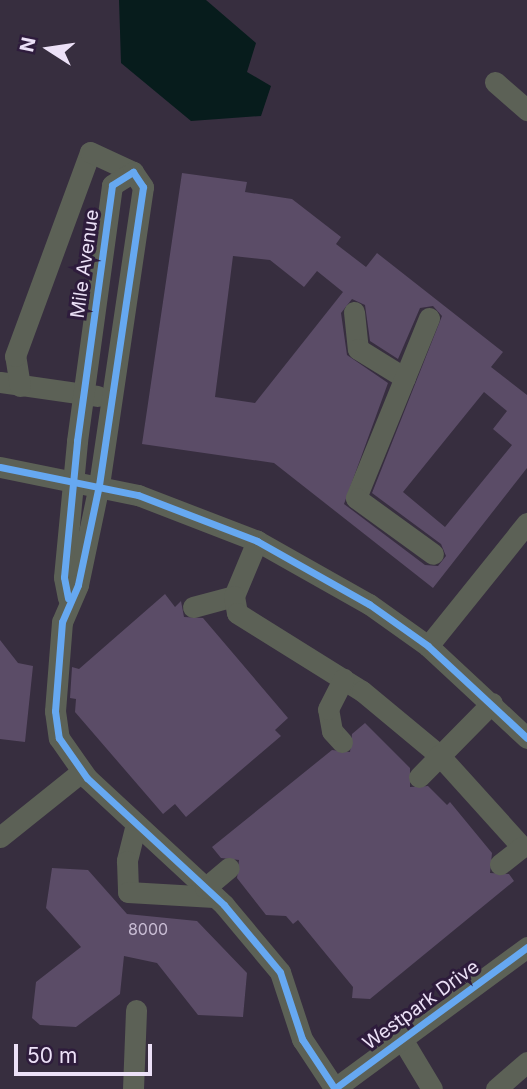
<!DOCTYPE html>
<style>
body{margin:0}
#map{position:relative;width:527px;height:1089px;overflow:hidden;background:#372e3f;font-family:Inter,sans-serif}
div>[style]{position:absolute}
.water>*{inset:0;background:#071c1c}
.building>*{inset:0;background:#5b4c67}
.minor>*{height:21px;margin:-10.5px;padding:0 10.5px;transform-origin:10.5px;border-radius:10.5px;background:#5c6156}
.cycleway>*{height:7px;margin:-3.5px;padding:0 3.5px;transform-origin:3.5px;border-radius:3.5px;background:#66a8f1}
span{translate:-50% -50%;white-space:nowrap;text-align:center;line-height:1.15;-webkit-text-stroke:6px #2e1c3c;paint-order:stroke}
.number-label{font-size:16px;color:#c8bcd3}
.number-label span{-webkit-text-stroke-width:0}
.street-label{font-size:19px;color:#ece1f7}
.north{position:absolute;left:14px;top:14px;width:70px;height:70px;-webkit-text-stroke:5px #2e1c3c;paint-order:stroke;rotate:282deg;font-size:19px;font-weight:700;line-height:28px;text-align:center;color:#ece1f7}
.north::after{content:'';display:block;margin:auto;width:24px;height:32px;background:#ece1f7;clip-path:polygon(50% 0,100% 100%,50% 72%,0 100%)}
.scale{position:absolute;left:14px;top:1044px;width:138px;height:32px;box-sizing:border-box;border:4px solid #ece1f7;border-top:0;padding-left:9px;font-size:21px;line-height:24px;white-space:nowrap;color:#ece1f7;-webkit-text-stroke:5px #2e1c3c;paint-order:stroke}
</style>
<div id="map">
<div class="water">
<i style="clip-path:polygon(119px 0,206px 0,256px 43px,247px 72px,271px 86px,261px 116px,191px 121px,121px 63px)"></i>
</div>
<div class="building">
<i style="clip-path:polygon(evenodd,182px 173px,247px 182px,245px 192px,292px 199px,341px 237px,336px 244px,366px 267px,377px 253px,503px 352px,491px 367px,527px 395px,527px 468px,433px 588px,274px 463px,142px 444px,182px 173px,233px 256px,270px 260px,304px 287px,317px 271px,343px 292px,255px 403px,215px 397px,233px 256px,182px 173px,352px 299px,365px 305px,370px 341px,398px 359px,420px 308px,433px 306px,442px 316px,372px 493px,441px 544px,446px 556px,438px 566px,425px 565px,344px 504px,388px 383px,347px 355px,341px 313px,352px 299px,182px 173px,484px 392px,507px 411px,493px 429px,512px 445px,445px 527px,403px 492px,484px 392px)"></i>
<i style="clip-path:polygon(165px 594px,175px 607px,181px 601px,184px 617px,203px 618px,288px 718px,275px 730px,281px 736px,186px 817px,175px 804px,163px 814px,75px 712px,76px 699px,70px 698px,72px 667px,79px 669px)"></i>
<i style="clip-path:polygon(0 640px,18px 663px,33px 666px,25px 742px,0 739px)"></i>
<i style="clip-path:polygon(365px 723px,410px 768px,410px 787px,428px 786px,447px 805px,450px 802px,492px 853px,490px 873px,509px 874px,514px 881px,370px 999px,352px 998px,353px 987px,298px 920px,293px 924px,286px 916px,266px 915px,237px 878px,239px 860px,221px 858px,212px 847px,332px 750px,350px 752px,352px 734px)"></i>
<i style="clip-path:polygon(52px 868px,88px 870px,127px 914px,197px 921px,247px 973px,243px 1017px,198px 1015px,157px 963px,124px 956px,120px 994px,76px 1027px,40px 1025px,32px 1018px,36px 982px,81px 947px,46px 908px)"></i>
</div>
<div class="minor">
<i style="left:495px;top:82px;width:43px;rotate:41.2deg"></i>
<i style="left:354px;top:312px;width:37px;rotate:84deg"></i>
<i style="left:358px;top:349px;width:55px;rotate:31.7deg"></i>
<i style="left:429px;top:318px;width:194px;rotate:112.1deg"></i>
<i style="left:356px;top:498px;width:95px;rotate:36deg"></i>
<i style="left:0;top:382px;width:98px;rotate:8.2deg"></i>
<i style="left:20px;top:386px;width:30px;rotate:-99deg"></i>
<i style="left:15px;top:356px;width:217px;rotate:-69.8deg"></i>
<i style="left:90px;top:152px;width:47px;rotate:24.9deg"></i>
<i style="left:0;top:467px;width:141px;rotate:11.5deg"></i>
<i style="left:138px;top:495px;width:128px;rotate:21.1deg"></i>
<i style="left:257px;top:541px;width:129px;rotate:29.4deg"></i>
<i style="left:369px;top:604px;width:72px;rotate:35.4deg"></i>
<i style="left:428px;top:646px;width:135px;rotate:42.9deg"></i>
<i style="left:234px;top:596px;width:60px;rotate:-67.3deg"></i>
<i style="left:68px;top:598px;width:21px;rotate:-101deg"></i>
<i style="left:64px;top:577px;width:137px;rotate:-84.5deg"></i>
<i style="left:77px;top:441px;width:258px;rotate:-82.2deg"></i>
<i style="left:112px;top:185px;width:25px;rotate:-32deg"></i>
<i style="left:133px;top:172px;width:18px;rotate:56deg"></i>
<i style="left:143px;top:187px;width:301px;rotate:98.4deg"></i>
<i style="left:99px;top:485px;width:102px;rotate:101.9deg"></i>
<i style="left:78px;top:585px;width:40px;rotate:113.4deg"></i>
<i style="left:62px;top:622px;width:89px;rotate:94.5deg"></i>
<i style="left:55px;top:711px;width:27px;rotate:82deg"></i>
<i style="left:59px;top:738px;width:49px;rotate:55deg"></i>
<i style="left:87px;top:778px;width:187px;rotate:42.8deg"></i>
<i style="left:224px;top:905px;width:87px;rotate:50.1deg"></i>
<i style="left:280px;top:972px;width:71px;rotate:71.8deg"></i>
<i style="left:302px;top:1039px;width:60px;rotate:56.6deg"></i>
<i style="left:193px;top:607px;width:42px;rotate:-15deg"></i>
<i style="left:234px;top:596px;width:17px;rotate:80deg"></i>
<i style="left:237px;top:613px;width:147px;rotate:32deg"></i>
<i style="left:362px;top:691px;width:100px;rotate:39.7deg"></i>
<i style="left:439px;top:755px;width:124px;rotate:47.9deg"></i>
<i style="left:522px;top:847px;width:28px;rotate:142deg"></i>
<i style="left:428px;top:646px;width:158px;rotate:-51.2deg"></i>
<i style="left:342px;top:742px;width:15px;rotate:-132deg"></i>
<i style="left:332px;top:731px;width:22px;rotate:-100deg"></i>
<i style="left:328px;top:709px;width:34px;rotate:-63deg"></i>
<i style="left:419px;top:777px;width:104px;rotate:-45.4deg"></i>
<i style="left:136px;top:824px;width:38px;rotate:104deg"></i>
<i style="left:127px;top:861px;width:31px;rotate:88deg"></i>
<i style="left:128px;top:892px;width:86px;rotate:3.3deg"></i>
<i style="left:0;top:837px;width:104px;rotate:-38.7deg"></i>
<i style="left:205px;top:888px;width:31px;rotate:-40deg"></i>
<i style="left:402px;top:1039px;width:58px;rotate:59deg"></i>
<i style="left:133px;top:1089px;width:79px;rotate:-87.8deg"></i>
<i style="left:334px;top:1089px;width:240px;rotate:-36.3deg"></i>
<i style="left:496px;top:1089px;width:41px;rotate:-41.1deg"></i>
</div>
<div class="cycleway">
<i style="left:0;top:467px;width:141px;rotate:11.5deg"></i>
<i style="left:138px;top:495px;width:128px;rotate:21.1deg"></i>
<i style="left:257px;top:541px;width:129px;rotate:29.4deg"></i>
<i style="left:369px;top:604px;width:72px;rotate:35.4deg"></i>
<i style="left:428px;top:646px;width:135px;rotate:42.9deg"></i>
<i style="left:68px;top:598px;width:21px;rotate:-101deg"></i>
<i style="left:64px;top:577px;width:137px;rotate:-84.5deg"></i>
<i style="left:77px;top:441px;width:258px;rotate:-82.2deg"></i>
<i style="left:112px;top:185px;width:25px;rotate:-32deg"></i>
<i style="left:133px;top:172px;width:18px;rotate:56deg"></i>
<i style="left:143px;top:187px;width:301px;rotate:98.4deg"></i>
<i style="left:99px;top:485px;width:102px;rotate:101.9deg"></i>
<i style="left:78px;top:585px;width:40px;rotate:113.4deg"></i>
<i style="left:62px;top:622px;width:89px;rotate:94.5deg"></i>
<i style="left:55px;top:711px;width:27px;rotate:82deg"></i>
<i style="left:59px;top:738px;width:49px;rotate:55deg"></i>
<i style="left:87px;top:778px;width:187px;rotate:42.8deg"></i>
<i style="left:224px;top:905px;width:87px;rotate:50.1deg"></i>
<i style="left:280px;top:972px;width:71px;rotate:71.8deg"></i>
<i style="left:302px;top:1039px;width:60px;rotate:56.6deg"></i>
<i style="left:334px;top:1089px;width:240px;rotate:-36.3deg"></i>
</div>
<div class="number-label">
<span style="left:148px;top:929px">8000</span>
</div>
<div class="street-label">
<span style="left:85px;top:264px;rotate:-82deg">Mile Avenue</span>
<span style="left:421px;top:1005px;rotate:-36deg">Westpark Drive</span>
</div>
<div class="north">N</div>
<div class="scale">50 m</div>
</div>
